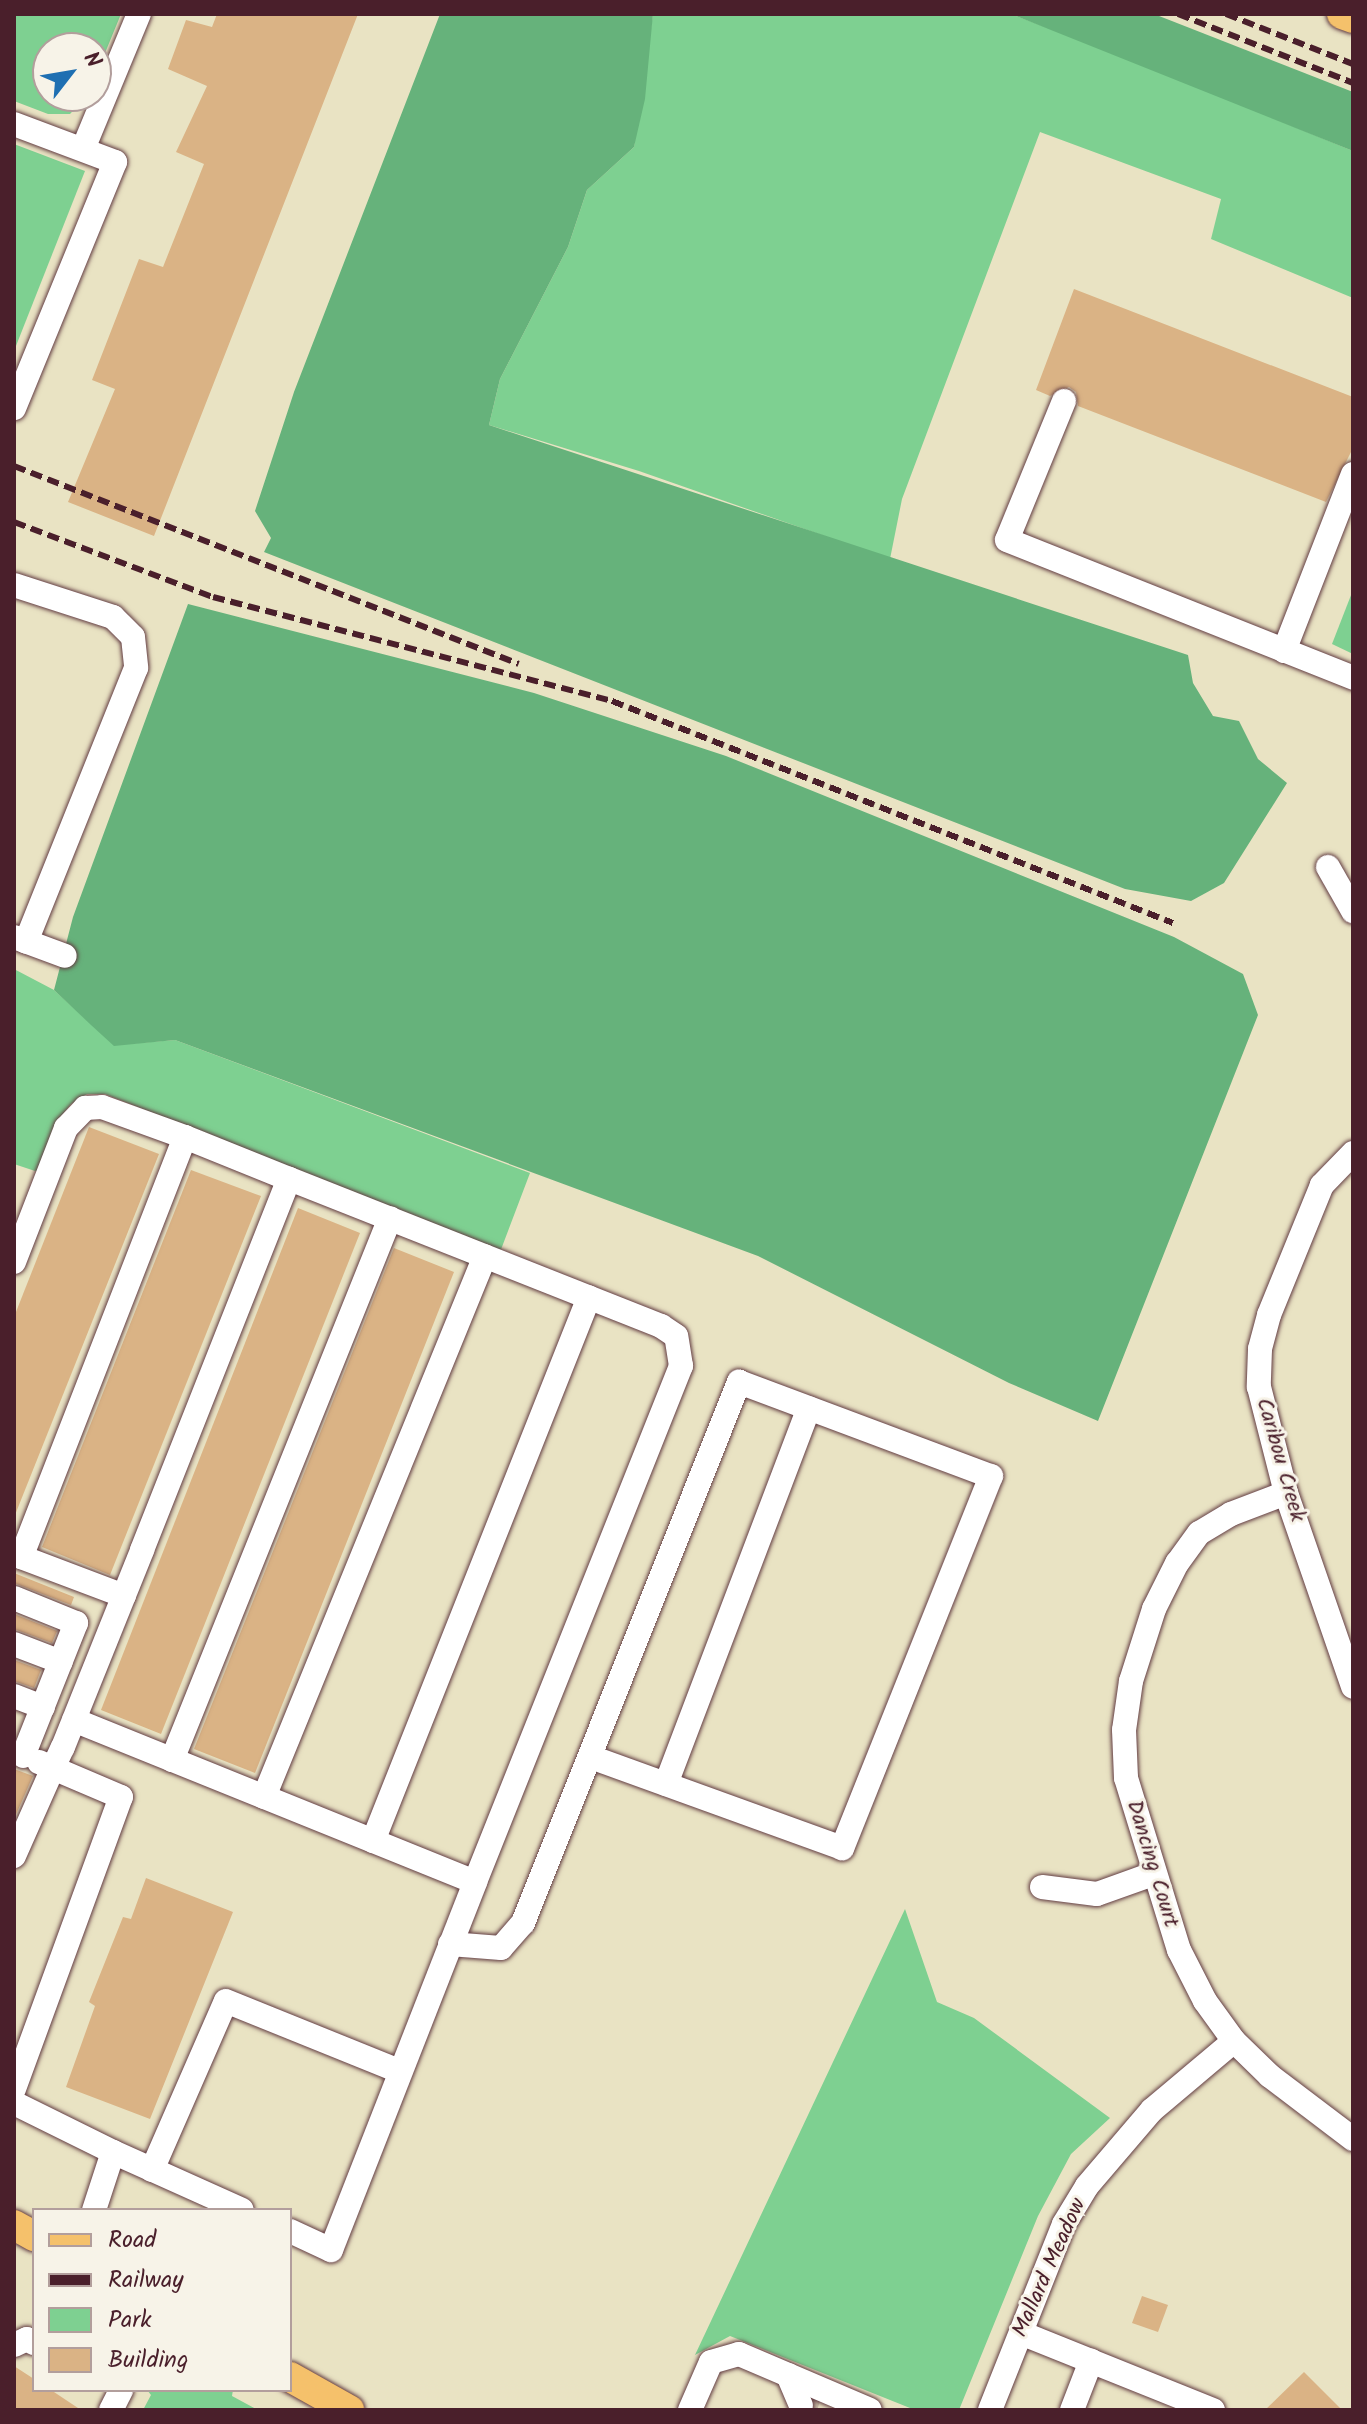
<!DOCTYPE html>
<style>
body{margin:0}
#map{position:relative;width:1367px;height:2424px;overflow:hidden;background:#e9e3c3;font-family:Kalam,sans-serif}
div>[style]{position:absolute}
.green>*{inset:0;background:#7ed091}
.forest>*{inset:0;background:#66b27b}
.building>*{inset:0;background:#dab385}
.minor-tunnel>*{height:24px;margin-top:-12px;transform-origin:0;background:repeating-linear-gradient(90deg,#c9bca5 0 24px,transparent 0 36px)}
.roads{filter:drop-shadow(0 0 2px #623c42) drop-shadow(0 0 2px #623c42)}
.minor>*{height:24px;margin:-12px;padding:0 12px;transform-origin:12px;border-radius:12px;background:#fff}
.major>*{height:30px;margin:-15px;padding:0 15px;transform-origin:15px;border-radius:15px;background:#f5c16b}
.rail>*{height:6px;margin-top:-3px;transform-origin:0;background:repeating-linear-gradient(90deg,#4a1f2b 0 12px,transparent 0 18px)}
span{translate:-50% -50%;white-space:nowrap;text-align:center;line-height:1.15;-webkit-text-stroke:6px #f7f3e8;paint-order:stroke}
.street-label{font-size:22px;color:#4a1f2b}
.frame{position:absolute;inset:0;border:16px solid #4a1f2b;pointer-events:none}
.legend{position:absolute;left:32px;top:2208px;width:260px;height:184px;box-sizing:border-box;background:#f7f3e8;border:2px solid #b29e9c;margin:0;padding:10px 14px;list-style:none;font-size:24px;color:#4a1f2b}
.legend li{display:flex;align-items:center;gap:16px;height:40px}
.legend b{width:40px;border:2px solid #b29e9c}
.north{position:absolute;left:32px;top:32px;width:80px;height:80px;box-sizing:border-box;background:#f7f3e8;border:2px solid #b29e9c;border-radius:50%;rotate:59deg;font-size:22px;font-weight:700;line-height:32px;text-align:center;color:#4a1f2b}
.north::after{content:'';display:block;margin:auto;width:28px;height:36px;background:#1f6fb2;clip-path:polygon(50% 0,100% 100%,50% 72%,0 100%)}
</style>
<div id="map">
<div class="green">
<i style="clip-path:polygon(14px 14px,121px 14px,96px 75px,96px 48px,48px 48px,48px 96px,87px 96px,70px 114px,48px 114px,14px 101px)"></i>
<i style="clip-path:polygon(653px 14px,1011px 14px,1120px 55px,1353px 151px,1353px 298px,1211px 239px,1221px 199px,1040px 132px,902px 499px,890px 559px,639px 471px,489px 425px,500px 379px,568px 247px,587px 190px,634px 147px)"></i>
<i style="clip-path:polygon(14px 144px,85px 171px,14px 351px)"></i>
<i style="clip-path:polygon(1353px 590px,1353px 654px,1332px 644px)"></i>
<i style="clip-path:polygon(14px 969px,54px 990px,114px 1045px,175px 1040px,530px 1173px,491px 1276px,291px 1168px,105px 1094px,87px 1094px,71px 1104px,57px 1121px,38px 1172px,14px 1164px)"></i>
<i style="clip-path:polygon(905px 1909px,937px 2002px,974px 2018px,1110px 2118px,1071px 2154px,1038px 2216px,959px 2410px,915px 2410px,730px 2336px,695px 2355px)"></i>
<i style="clip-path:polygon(147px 2390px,233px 2390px,232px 2396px,258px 2410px,143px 2410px,151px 2395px)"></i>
</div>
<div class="forest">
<i style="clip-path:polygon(440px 14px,653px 14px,645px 99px,634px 147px,587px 190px,568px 247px,500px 379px,489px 425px,1188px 655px,1193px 683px,1213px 716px,1239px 721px,1258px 759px,1287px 783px,1224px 883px,1191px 901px,1125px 889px,264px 552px,271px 538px,255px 511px,294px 392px)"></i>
<i style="clip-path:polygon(1011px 14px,1154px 14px,1353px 92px,1353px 151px)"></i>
<i style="clip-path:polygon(188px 604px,534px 693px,726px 756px,1174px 937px,1243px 974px,1258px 1015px,1098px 1421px,1009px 1383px,758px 1256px,175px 1040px,114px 1046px,91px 1025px,54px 990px,73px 917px)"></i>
</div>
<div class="building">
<i style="clip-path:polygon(217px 14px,358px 14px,154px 536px,68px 502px,115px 389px,92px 380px,139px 259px,163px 267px,204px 164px,176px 152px,207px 86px,168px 69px,186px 20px,212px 27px)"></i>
<i style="clip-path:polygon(1074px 289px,1353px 397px,1353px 448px,1326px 502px,1078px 406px,1076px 392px,1069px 387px,1050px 396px,1036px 390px)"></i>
<i style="clip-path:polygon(89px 1127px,159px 1154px,15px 1515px,14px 1317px)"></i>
<i style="clip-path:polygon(191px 1170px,261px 1196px,110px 1575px,42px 1547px)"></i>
<i style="clip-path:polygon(298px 1208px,360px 1233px,161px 1734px,101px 1710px)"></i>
<i style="clip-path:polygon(394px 1248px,454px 1272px,255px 1773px,194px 1749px)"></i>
<i style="clip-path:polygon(14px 1573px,74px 1597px,71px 1605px,14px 1583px)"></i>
<i style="clip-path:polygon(14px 1614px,57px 1631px,52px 1643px,14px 1629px)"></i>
<i style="clip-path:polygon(14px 1660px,41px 1670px,34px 1688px,14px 1681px)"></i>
<i style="clip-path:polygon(14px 1769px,33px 1776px,14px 1819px)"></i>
<i style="clip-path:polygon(146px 1878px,233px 1912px,150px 2119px,66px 2087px,95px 2006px,89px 2002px,123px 1917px,131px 1919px)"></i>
<i style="clip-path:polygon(1142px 2296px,1168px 2305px,1158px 2332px,1132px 2323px)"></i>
<i style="clip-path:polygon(14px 2366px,34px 2379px,34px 2390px,51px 2390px,81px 2410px,14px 2410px)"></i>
<i style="clip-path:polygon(1304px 2372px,1342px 2410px,1265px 2410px)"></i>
</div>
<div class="minor-tunnel">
<i style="left:801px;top:2405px;width:17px;rotate:17deg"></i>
</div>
<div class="roads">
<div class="minor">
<i style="left:14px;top:124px;width:108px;rotate:20.6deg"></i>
<i style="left:115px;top:162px;width:266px;rotate:112.3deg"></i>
<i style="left:83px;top:149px;width:146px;rotate:-67.5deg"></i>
<i style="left:1064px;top:401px;width:150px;rotate:112.3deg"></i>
<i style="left:1007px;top:540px;width:373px;rotate:21.7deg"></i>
<i style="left:14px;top:585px;width:104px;rotate:17.9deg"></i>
<i style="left:113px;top:617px;width:28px;rotate:45deg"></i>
<i style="left:133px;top:637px;width:31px;rotate:84deg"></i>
<i style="left:136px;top:668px;width:295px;rotate:111.9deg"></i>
<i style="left:1284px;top:651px;width:190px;rotate:-68.7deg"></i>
<i style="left:1328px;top:867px;width:51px;rotate:60.4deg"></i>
<i style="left:14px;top:937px;width:54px;rotate:20.4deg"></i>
<i style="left:1353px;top:1153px;width:45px;rotate:134.1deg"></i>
<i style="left:1322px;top:1185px;width:140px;rotate:112.2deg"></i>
<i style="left:1269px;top:1315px;width:35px;rotate:105deg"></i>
<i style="left:1260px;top:1349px;width:38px;rotate:92deg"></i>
<i style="left:1259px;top:1387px;width:109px;rotate:75.7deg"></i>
<i style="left:1286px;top:1493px;width:205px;rotate:70.9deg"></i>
<i style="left:14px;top:1262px;width:144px;rotate:-68.8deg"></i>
<i style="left:66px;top:1128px;width:28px;rotate:-46deg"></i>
<i style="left:85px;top:1108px;width:17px;rotate:-3deg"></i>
<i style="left:102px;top:1107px;width:88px;rotate:19.9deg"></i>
<i style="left:1286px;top:1493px;width:59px;rotate:159.1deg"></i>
<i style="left:1231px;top:1514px;width:37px;rotate:149deg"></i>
<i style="left:1199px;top:1533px;width:37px;rotate:126deg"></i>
<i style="left:1177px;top:1563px;width:51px;rotate:116.6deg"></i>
<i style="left:1154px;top:1609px;width:76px;rotate:107.7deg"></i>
<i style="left:1131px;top:1681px;width:49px;rotate:98.1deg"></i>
<i style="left:1124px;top:1730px;width:48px;rotate:87.6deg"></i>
<i style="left:1126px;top:1778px;width:180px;rotate:72.9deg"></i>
<i style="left:1179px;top:1950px;width:57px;rotate:63deg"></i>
<i style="left:1205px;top:2001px;width:49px;rotate:54.1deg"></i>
<i style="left:1234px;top:2041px;width:50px;rotate:44.2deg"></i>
<i style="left:1270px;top:2076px;width:104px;rotate:37.2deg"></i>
<i style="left:14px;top:1598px;width:67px;rotate:22deg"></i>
<i style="left:76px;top:1623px;width:143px;rotate:111.7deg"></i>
<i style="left:14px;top:1644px;width:50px;rotate:21deg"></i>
<i style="left:14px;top:1696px;width:31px;rotate:21deg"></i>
<i style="left:74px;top:1720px;width:432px;rotate:22deg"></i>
<i style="left:475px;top:1882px;width:556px;rotate:-68.24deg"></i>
<i style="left:681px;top:1366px;width:30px;rotate:-99deg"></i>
<i style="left:676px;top:1336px;width:18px;rotate:-146deg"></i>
<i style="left:661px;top:1326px;width:400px;rotate:-158.4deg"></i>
<i style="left:172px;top:1760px;width:584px;rotate:-68.09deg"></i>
<i style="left:666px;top:1784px;width:402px;rotate:-69.2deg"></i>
<i style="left:264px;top:1797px;width:584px;rotate:-67.78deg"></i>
<i style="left:373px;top:1841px;width:585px;rotate:-68.34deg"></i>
<i style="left:14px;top:1856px;width:96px;rotate:-66.1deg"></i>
<i style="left:53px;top:1768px;width:15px;rotate:-157deg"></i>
<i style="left:1042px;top:1887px;width:55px;rotate:7.3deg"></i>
<i style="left:1097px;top:1894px;width:59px;rotate:-19.7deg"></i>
<i style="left:450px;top:1944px;width:51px;rotate:4.5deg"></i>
<i style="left:501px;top:1948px;width:33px;rotate:-49deg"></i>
<i style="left:523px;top:1923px;width:583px;rotate:-68.24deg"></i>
<i style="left:739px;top:1382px;width:269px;rotate:20.5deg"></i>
<i style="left:991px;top:1476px;width:401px;rotate:111.8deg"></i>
<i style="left:842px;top:1848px;width:267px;rotate:-160.1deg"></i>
<i style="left:14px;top:2089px;width:311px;rotate:-69.9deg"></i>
<i style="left:121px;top:1797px;width:74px;rotate:-156.9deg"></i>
<i style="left:53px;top:1768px;width:23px;rotate:-65deg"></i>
<i style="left:63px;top:1747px;width:212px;rotate:-68.1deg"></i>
<i style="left:142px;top:1550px;width:399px;rotate:-68.4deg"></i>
<i style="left:289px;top:1179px;width:112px;rotate:-158deg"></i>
<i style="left:185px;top:1137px;width:451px;rotate:111.3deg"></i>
<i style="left:21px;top:1557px;width:110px;rotate:20.7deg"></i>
<i style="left:14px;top:2103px;width:110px;rotate:26.3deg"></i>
<i style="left:113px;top:2152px;width:61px;rotate:108.1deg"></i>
<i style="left:113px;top:2152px;width:141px;rotate:24.2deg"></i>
<i style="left:152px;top:2170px;width:184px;rotate:-66.4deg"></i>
<i style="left:226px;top:2001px;width:187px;rotate:22deg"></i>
<i style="left:290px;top:2231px;width:45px;rotate:24.9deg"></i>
<i style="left:331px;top:2250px;width:395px;rotate:-68.6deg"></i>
<i style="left:1021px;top:2333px;width:207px;rotate:21.9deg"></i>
<i style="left:14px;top:2345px;width:14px;rotate:-25deg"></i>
<i style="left:27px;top:2339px;width:8px;rotate:30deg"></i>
<i style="left:788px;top:2375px;width:33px;rotate:67deg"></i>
<i style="left:111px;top:2410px;width:22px;rotate:-63deg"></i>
<i style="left:690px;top:2410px;width:52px;rotate:-66.4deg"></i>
<i style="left:711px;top:2362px;width:29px;rotate:-16deg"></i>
<i style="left:739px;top:2354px;width:142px;rotate:23.1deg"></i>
<i style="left:990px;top:2410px;width:200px;rotate:-68.3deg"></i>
<i style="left:1064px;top:2224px;width:44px;rotate:-58.8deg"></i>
<i style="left:1087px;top:2186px;width:100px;rotate:-49.5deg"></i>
<i style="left:1152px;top:2110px;width:107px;rotate:-40.1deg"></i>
<i style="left:1072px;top:2410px;width:53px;rotate:-68.8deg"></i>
</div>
<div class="major">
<i style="left:1342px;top:14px;width:12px;rotate:20deg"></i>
<i style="left:14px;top:2225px;width:23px;rotate:29deg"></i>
<i style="left:290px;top:2377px;width:68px;rotate:29.2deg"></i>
</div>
</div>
<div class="rail">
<i style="left:1178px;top:14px;width:188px;rotate:21.5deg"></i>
<i style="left:1226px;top:14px;width:136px;rotate:21.5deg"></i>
<i style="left:14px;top:466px;width:542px;rotate:21.41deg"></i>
<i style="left:14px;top:522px;width:213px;rotate:20.7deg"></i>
<i style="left:213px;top:597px;width:412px;rotate:14.6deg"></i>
<i style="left:612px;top:701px;width:603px;rotate:21.59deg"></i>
</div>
<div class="street-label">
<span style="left:1280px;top:1460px;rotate:74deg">Caribou Creek</span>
<span style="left:1152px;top:1864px;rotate:73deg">Dancing Court</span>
<span style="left:1050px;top:2268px;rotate:-66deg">Mallard Meadow</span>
</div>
<div class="frame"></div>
<ul class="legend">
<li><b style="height:10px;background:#f5c16b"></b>Road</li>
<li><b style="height:10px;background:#4a1f2b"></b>Railway</li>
<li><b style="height:22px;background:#7ed091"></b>Park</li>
<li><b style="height:22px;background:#dab385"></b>Building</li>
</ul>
<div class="north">N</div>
</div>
